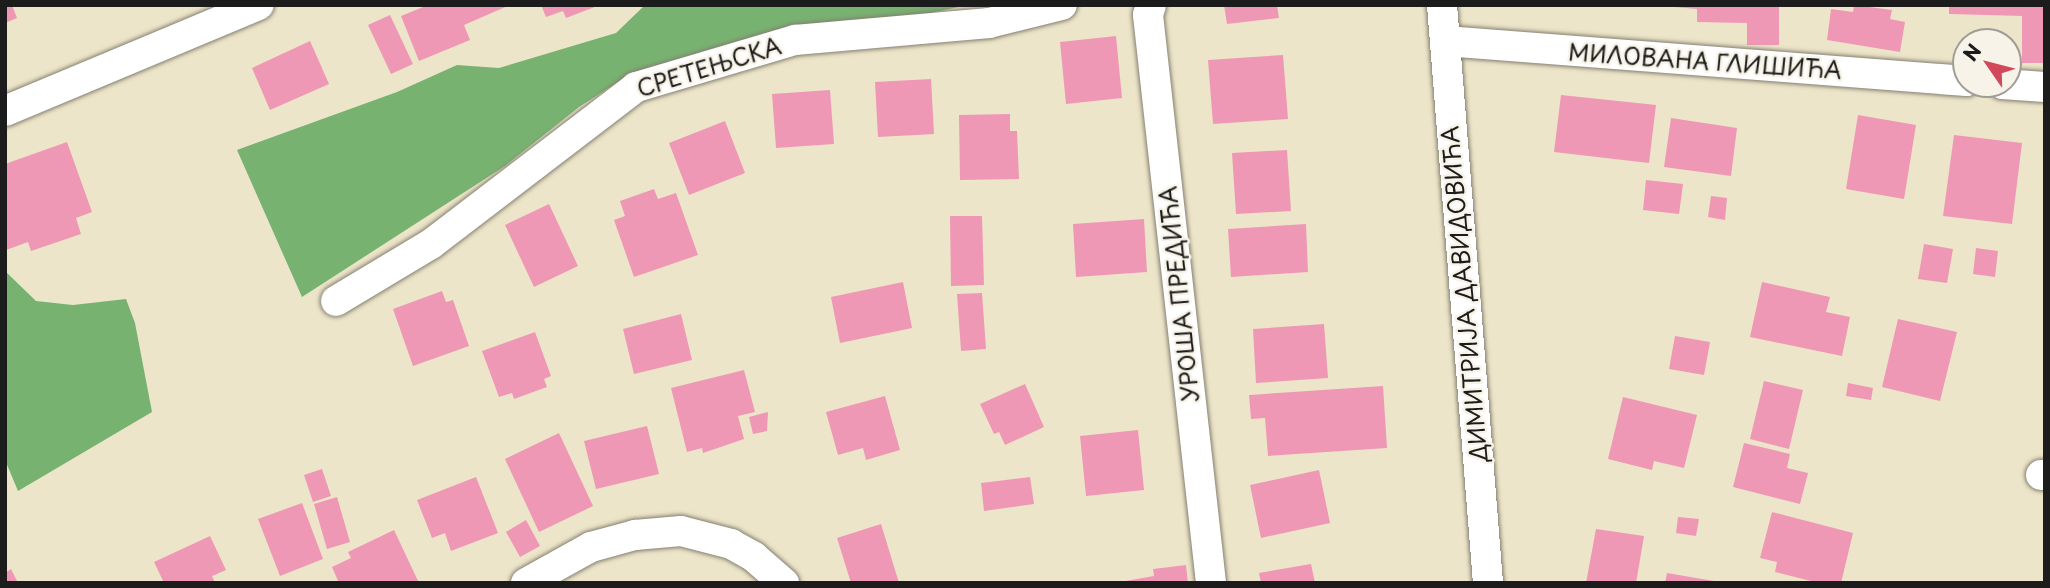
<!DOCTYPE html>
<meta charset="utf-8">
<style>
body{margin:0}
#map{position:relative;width:2050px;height:588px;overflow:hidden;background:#ede5c9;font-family:"Playpen Sans",sans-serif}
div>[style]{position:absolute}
.forest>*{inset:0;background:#78b271}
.building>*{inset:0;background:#ef98b6}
.roads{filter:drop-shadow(0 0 2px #848072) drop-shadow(0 0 2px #848072)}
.street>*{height:30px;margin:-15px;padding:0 15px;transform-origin:15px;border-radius:15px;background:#fff}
span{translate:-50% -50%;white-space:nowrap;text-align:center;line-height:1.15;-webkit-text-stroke:5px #f7f3e8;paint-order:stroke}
.street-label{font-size:23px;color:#1c1c1c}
.frame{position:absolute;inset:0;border:7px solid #1c1c1c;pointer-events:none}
.north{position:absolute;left:1952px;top:28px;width:70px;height:70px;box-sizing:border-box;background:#f7f3e8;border:2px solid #9f9d96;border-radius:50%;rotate:305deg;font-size:19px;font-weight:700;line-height:28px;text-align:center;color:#1c1c1c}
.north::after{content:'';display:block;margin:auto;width:24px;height:32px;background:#d1495b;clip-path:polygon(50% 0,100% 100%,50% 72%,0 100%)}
</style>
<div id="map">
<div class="forest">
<i style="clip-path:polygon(645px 5px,968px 5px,903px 19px,845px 20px,798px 29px,618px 82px,579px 107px,505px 166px,302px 297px,237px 150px,397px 92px,457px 65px,499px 68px,616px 33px)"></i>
<i style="clip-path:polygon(5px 271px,36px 301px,73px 305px,126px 299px,135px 323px,152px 412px,18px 491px,5px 460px)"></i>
</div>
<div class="building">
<i style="clip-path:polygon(5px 5px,12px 5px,17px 18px,5px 23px)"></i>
<i style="clip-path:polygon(428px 5px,510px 5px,464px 25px,470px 40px,419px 61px,401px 16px)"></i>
<i style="clip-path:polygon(541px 5px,600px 5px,566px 18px,563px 11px,546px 17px)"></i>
<i style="clip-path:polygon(1224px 5px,1277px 5px,1279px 18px,1227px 24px)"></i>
<i style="clip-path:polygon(1652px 5px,1779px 5px,1779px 45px,1747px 45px,1747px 23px,1697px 22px,1697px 9px)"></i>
<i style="clip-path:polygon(1854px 5px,1892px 10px,1890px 19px,1905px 22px,1900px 52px,1827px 40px,1831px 9px,1853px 12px)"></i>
<i style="clip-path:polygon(1949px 5px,2045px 5px,2045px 63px,2022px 63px,2022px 16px,1949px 14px)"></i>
<i style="clip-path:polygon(390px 15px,413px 64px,391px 74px,368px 25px)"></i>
<i style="clip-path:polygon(1116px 36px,1122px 98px,1066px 104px,1060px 42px)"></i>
<i style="clip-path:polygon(310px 41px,329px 84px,270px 110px,252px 68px)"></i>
<i style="clip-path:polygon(1283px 55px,1288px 119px,1213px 124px,1208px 60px)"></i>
<i style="clip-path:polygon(931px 79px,934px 134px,878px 137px,875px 82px)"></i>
<i style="clip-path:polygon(830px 90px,834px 144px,776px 148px,772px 94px)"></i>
<i style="clip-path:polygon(1561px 95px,1656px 105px,1649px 163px,1554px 152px)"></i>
<i style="clip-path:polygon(1010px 114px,1010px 131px,1017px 131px,1019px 179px,960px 180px,959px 115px)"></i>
<i style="clip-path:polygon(1858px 115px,1916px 125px,1904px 199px,1846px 189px)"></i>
<i style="clip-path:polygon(1671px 118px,1737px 128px,1731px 176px,1664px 167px)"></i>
<i style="clip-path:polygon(725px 121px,745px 173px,689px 195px,669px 143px)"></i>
<i style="clip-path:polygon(1954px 135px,2022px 143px,2012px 224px,1943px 216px)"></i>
<i style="clip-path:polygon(67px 142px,92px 212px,76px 218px,81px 234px,31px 251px,28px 242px,6px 250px,5px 164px)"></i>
<i style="clip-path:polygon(1287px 150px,1291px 211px,1236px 214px,1232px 153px)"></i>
<i style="clip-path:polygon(1646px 180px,1683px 184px,1679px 214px,1643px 210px)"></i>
<i style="clip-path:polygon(654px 189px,658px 199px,676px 193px,698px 255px,634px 277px,614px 220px,625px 216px,620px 201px)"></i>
<i style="clip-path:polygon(1711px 196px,1727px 198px,1725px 220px,1708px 217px)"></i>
<i style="clip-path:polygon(549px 204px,578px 266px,534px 287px,505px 225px)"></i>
<i style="clip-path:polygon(950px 216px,982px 216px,984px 285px,951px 286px)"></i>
<i style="clip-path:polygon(1144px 219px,1147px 272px,1076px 277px,1073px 224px)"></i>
<i style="clip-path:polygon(1306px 224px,1308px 272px,1231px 277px,1228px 229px)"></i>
<i style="clip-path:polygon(1924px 244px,1953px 249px,1947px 283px,1918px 279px)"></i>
<i style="clip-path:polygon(1976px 248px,1998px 251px,1995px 277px,1973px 274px)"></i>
<i style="clip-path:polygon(903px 282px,912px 328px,840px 343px,831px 297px)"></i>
<i style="clip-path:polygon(1762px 282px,1830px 297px,1826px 312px,1850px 317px,1842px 356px,1750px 337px)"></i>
<i style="clip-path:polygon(442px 291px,446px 302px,453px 300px,469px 346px,413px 366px,393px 309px)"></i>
<i style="clip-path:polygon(982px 293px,986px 349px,961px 351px,957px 294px)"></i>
<i style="clip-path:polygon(681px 314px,692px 360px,634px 374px,623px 329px)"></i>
<i style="clip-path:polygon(1898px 319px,1957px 332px,1940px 401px,1882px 387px)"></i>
<i style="clip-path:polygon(1324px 324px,1328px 378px,1256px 383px,1253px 329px)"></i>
<i style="clip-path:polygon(535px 332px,551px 376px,544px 379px,547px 387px,514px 399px,512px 393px,499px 397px,482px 351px)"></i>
<i style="clip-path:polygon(1675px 336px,1710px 342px,1704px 375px,1669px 369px)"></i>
<i style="clip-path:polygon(744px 370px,755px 412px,738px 416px,744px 439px,703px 453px,702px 448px,687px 452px,671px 388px)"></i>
<i style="clip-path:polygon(1764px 381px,1803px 390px,1789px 449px,1750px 439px)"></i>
<i style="clip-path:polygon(1848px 383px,1873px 388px,1871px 400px,1846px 396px)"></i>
<i style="clip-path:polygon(1025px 384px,1044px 427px,1005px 445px,999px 432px,994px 434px,980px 404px)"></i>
<i style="clip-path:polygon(1383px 386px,1387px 448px,1268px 456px,1265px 418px,1251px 419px,1249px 395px)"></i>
<i style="clip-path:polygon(885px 396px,900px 450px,866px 460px,863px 448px,838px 455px,826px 412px)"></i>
<i style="clip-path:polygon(1623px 397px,1697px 415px,1684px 468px,1654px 461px,1652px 470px,1608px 459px)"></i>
<i style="clip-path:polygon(768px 412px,767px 431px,753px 434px,749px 417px)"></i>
<i style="clip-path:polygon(647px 426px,659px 474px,596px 489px,584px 441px)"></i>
<i style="clip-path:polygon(1138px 430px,1144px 490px,1086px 496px,1080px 436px)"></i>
<i style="clip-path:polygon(559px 433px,593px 506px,539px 532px,505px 459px)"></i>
<i style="clip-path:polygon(1744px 443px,1790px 454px,1787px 468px,1808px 473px,1800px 504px,1733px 487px)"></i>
<i style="clip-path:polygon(322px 469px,331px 496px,313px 502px,304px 475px)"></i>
<i style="clip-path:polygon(1319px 470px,1330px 523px,1261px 538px,1250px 485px)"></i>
<i style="clip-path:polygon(476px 477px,498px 533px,451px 551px,445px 533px,432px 538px,417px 500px)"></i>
<i style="clip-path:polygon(1030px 477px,1034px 504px,984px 511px,981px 483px)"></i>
<i style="clip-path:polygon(337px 497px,350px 542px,327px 549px,314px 504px)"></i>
<i style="clip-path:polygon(302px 503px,323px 559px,280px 576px,258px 519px)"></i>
<i style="clip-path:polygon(1772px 512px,1853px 533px,1841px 583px,1819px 583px,1775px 572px,1777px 562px,1760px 558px)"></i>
<i style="clip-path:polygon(1678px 517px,1699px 519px,1696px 536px,1676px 533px)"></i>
<i style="clip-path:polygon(526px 520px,540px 546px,520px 557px,506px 532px)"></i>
<i style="clip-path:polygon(881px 524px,899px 583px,851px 583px,837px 538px)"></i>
<i style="clip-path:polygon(1596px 529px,1644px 536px,1636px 583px,1586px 583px)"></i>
<i style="clip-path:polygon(394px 530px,419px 583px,339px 583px,332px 567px,351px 558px,348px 552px)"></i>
<i style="clip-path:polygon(210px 536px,226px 570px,212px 576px,215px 583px,164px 583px,154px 562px)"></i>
<i style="clip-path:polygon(1311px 564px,1315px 583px,1261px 583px,1259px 573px)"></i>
<i style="clip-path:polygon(1186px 565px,1188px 583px,1114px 583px,1154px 576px,1153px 569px)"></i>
<i style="clip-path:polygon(11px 569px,18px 583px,5px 583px,5px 573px)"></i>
<i style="clip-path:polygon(1667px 573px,1714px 581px,1714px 583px,1665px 583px)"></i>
</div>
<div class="roads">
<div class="street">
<i style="left:1151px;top:5px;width:10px;rotate:107deg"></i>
<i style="left:1148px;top:15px;width:571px;rotate:83.67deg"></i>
<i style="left:1442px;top:5px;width:580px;rotate:85.45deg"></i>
<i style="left:1445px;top:41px;width:523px;rotate:4.39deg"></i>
<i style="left:2002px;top:84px;width:43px;rotate:4deg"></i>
<i style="left:5px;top:111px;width:275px;rotate:-22.7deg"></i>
<i style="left:336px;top:301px;width:111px;rotate:-31deg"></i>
<i style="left:431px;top:244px;width:258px;rotate:-37.4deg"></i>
<i style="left:636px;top:87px;width:166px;rotate:-16.5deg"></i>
<i style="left:795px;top:40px;width:195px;rotate:-5deg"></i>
<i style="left:989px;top:23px;width:75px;rotate:-13.9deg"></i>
<i style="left:2041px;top:475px;width:4px"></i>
<i style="left:526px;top:583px;width:74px;rotate:-29deg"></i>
<i style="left:591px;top:547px;width:46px;rotate:-15.3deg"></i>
<i style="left:635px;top:535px;width:46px;rotate:-5deg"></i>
<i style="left:681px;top:531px;width:52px;rotate:14.6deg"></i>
<i style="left:731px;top:544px;width:26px;rotate:29deg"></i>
<i style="left:754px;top:557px;width:40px;rotate:41deg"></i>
</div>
</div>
<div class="street-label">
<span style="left:1705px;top:61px;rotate:4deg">МИЛОВАНА ГЛИШИЋА</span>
<span style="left:709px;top:67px;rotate:-17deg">СРЕТЕЊСКА</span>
<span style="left:1179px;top:294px;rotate:-96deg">УРОША ПРЕДИЋА</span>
<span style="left:1464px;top:294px;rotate:-95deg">ДИМИТРИЈА ДАВИДОВИЋА</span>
</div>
<div class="frame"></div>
<div class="north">N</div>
</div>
